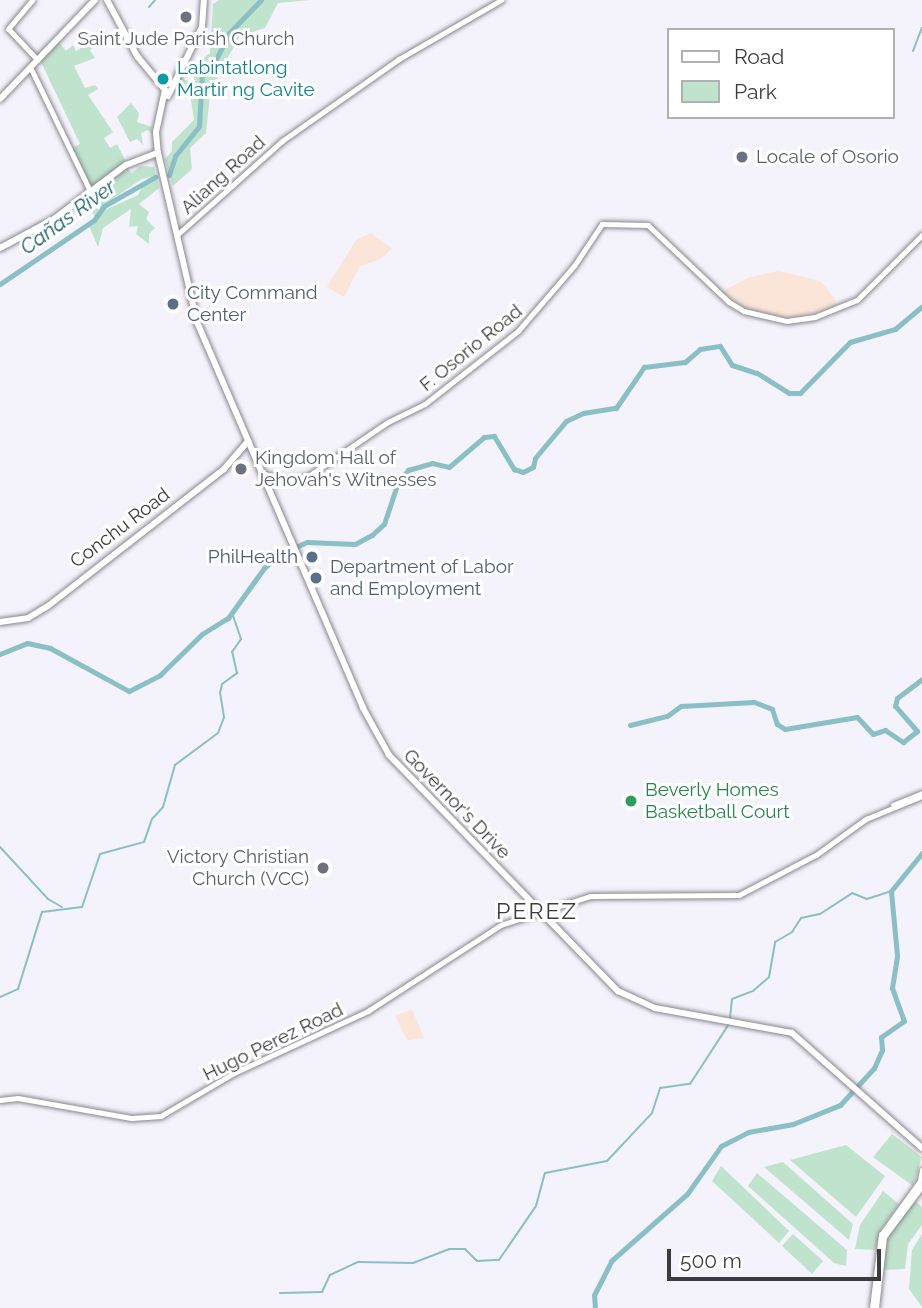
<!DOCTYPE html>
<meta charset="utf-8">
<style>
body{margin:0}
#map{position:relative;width:922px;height:1308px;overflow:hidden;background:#f4f2fa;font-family:Raleway,sans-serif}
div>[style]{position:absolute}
.education>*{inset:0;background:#fbe5d8}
.green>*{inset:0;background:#c0e3cd}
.stream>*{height:2px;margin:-1px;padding:0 1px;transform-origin:1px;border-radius:1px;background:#8bbfc6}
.river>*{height:5px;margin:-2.5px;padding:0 2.5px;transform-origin:2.5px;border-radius:2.5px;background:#8bbfc6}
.roads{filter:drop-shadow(0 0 2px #88878e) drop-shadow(0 0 2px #88878e)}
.minor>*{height:4.5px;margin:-2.25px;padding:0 2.25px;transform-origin:2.25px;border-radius:2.25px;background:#fff}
.major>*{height:6px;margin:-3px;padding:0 3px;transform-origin:3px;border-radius:3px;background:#fff}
.dots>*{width:19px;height:19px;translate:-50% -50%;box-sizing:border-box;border:4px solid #fff;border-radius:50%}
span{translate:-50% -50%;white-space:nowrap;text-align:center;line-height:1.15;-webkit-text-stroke:6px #fff;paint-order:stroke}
.worship-label{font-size:19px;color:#5b616d}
.left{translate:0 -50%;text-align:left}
.right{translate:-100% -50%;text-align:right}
.culture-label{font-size:19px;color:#0d838f}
.street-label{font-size:19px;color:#3c3b3e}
.service-label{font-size:19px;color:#4e5e75}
.leisure-label{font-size:19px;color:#27864d}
.water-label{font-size:21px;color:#185e67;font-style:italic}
.quarter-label{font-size:23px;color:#3c3b3e;letter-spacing:2px}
.legend{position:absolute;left:667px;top:28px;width:228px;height:91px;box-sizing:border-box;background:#fff;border:2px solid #b1b1b2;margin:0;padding:9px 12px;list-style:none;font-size:21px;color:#3c3b3e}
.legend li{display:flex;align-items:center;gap:14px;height:35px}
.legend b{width:35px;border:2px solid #b1b1b2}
.scale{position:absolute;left:667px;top:1249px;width:214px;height:32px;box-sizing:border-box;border:4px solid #3c3b3e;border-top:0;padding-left:9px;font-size:21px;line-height:24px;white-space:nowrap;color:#3c3b3e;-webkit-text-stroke:5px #fff;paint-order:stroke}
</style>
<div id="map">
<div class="education">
<i style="clip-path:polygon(371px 233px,392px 249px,379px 260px,360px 266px,344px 297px,327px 287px,356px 240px)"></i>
<i style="clip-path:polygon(779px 271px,820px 281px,834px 297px,837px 308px,797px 317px,774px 317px,744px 309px,721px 292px,750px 277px)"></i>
<i style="clip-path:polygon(412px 1009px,424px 1038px,407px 1040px,395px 1016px)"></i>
</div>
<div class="green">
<i style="clip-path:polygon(219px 0,310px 0,278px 3px,265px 28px,240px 36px,218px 75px,214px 91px,211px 86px,206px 133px,190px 148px,192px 169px,173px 186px,165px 159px,172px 151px,172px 142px,194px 120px,189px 86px,179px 81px,181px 77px,194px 85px,194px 76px,204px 66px,201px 60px,210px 53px,213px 4px)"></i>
<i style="clip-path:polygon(83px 32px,94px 46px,90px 50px,95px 58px,74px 66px,85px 88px,95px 85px,98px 89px,88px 95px,113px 132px,104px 138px,110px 148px,117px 144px,126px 162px,92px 189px,71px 149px,80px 144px,40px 60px,59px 42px,66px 51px,73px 45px,76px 51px,80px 49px,78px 36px)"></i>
<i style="clip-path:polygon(131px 103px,139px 113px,137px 122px,152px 127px,153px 134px,148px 130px,141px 133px,143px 145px,137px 139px,130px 142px,117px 117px)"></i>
<i style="clip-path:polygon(140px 166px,154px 167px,156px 176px,142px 179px,105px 204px,95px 217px,86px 199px,126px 167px,132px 173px)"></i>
<i style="clip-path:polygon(157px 179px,159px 188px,139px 204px,149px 212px,146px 219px,155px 228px,149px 234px,149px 244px,136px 234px,138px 226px,129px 227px,131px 209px,103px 228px,98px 247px,89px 226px,105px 210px,138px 195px,142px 187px)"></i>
<i style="clip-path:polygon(892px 1134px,922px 1157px,913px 1186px,873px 1157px)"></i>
<i style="clip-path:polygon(846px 1145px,885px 1176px,856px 1217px,790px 1160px)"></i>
<i style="clip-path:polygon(783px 1162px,853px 1224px,849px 1240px,764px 1167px)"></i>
<i style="clip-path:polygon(721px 1166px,789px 1231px,779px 1243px,712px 1181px)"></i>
<i style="clip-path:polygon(757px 1173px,847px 1250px,846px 1266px,834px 1263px,748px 1186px)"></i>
<i style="clip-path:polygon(883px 1191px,899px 1204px,881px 1229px,875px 1250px,855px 1249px,860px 1225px)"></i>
<i style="clip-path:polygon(915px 1201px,922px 1207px,922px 1225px,908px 1244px,905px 1269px,884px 1270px,886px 1237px)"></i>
<i style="clip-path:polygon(793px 1234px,823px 1261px,812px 1274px,782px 1246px)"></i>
<i style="clip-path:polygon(922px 1234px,922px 1307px,909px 1289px,912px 1250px)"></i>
</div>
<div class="stream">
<i style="left:149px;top:7px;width:9px;rotate:-49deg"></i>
<i style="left:913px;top:51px;width:25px;rotate:-69deg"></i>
<i style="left:0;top:847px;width:71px;rotate:47.3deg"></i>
<i style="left:48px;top:899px;width:16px;rotate:30deg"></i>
<i style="left:0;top:997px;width:20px;rotate:-24deg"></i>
<i style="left:18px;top:989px;width:81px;rotate:-72.7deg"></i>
<i style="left:42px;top:912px;width:40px;rotate:-7.1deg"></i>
<i style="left:82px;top:907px;width:56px;rotate:-71.2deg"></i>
<i style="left:100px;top:854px;width:46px;rotate:-15.3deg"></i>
<i style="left:144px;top:842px;width:24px;rotate:-71deg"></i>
<i style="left:152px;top:819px;width:16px;rotate:-47deg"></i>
<i style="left:163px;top:807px;width:44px;rotate:-74.1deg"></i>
<i style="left:175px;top:765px;width:54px;rotate:-36.7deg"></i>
<i style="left:218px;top:733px;width:17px;rotate:-69deg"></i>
<i style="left:224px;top:717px;width:24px;rotate:-99deg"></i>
<i style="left:220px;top:693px;width:9px;rotate:-77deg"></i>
<i style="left:222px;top:684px;width:19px;rotate:-36deg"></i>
<i style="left:237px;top:673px;width:22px;rotate:-103deg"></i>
<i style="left:232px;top:652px;width:16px;rotate:-55deg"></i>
<i style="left:241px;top:639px;width:28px;rotate:-109deg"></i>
<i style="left:730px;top:1018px;width:19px;rotate:-84deg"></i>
<i style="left:732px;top:999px;width:22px;rotate:-21deg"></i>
<i style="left:753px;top:991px;width:21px;rotate:-41deg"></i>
<i style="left:769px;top:977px;width:36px;rotate:-80deg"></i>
<i style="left:775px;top:942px;width:20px;rotate:-30deg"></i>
<i style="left:792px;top:932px;width:17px;rotate:-57deg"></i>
<i style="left:801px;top:918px;width:19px;rotate:-12deg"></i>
<i style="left:820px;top:914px;width:38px;rotate:-33deg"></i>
<i style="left:852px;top:893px;width:16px;rotate:22deg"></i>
<i style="left:867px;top:899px;width:25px;rotate:-18deg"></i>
<i style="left:280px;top:1293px;width:42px;rotate:-1.4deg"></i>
<i style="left:322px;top:1292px;width:19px;rotate:-65deg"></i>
<i style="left:330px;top:1275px;width:31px;rotate:-25deg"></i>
<i style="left:358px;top:1262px;width:55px;rotate:1deg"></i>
<i style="left:413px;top:1263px;width:39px;rotate:-21deg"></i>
<i style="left:449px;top:1249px;width:16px"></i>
<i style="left:465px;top:1249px;width:17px;rotate:45deg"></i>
<i style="left:477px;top:1261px;width:22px;rotate:-3deg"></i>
<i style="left:499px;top:1260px;width:65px;rotate:-55.6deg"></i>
<i style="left:536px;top:1206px;width:34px;rotate:-75deg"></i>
<i style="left:545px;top:1173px;width:63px;rotate:-11deg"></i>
<i style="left:607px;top:1161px;width:66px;rotate:-46.8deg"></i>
<i style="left:652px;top:1113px;width:26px;rotate:-72deg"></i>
<i style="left:660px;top:1088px;width:30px;rotate:-8deg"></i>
<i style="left:690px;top:1084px;width:72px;rotate:-57deg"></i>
</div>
<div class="river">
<i style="left:169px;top:175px;width:20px;rotate:-72deg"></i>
<i style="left:175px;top:156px;width:38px;rotate:-51deg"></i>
<i style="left:199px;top:126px;width:54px;rotate:-86.8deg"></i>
<i style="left:202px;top:72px;width:13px;rotate:-32deg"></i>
<i style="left:213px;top:65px;width:36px;rotate:-63deg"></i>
<i style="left:229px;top:33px;width:46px;rotate:-45.9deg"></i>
<i style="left:0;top:284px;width:114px;rotate:-34.2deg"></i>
<i style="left:94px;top:220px;width:17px;rotate:-54deg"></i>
<i style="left:104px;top:206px;width:59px;rotate:-29.6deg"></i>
<i style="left:0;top:654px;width:29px;rotate:-22deg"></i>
<i style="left:27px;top:643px;width:24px;rotate:12deg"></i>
<i style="left:50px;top:648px;width:90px;rotate:28.6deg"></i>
<i style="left:129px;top:691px;width:35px;rotate:-27deg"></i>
<i style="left:160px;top:675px;width:59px;rotate:-44.3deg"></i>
<i style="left:202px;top:634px;width:31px;rotate:-32deg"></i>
<i style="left:228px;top:618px;width:62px;rotate:-54.2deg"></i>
<i style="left:264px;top:568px;width:21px;rotate:-41deg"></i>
<i style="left:280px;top:554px;width:30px;rotate:-24deg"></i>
<i style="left:307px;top:542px;width:48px;rotate:2.4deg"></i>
<i style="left:355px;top:544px;width:19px;rotate:-28deg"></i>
<i style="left:372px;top:535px;width:16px;rotate:-43deg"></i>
<i style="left:384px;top:524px;width:44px;rotate:-71.6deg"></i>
<i style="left:398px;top:482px;width:16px;rotate:-50deg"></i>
<i style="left:408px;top:470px;width:25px;rotate:-16deg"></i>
<i style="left:432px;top:463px;width:17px;rotate:13deg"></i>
<i style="left:449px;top:467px;width:46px;rotate:-40.6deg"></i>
<i style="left:484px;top:437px;width:10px;rotate:-6deg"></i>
<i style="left:494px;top:436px;width:39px;rotate:59deg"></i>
<i style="left:514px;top:469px;width:9px;rotate:18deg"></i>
<i style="left:523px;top:472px;width:11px;rotate:-27deg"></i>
<i style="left:533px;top:467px;width:9px;rotate:-77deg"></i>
<i style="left:535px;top:458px;width:48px;rotate:-50deg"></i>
<i style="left:566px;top:421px;width:19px;rotate:-25deg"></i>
<i style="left:583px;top:413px;width:33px;rotate:-9deg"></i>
<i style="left:616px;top:408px;width:50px;rotate:-55.7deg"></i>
<i style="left:644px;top:367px;width:41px;rotate:-7deg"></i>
<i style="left:685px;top:362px;width:20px;rotate:-41deg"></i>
<i style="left:700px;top:349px;width:20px;rotate:-9deg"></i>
<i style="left:720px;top:346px;width:22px;rotate:58deg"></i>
<i style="left:732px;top:365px;width:26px;rotate:18deg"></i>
<i style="left:757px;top:373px;width:38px;rotate:32deg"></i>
<i style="left:789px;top:393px;width:11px"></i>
<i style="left:800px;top:393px;width:71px;rotate:-45.6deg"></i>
<i style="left:850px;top:342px;width:47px;rotate:-16.1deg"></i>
<i style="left:895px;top:329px;width:35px;rotate:-40deg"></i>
<i style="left:630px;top:725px;width:38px;rotate:-14deg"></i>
<i style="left:667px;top:716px;width:17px;rotate:-36deg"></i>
<i style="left:681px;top:706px;width:73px;rotate:-3.1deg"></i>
<i style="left:754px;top:702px;width:19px;rotate:21deg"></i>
<i style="left:772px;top:709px;width:16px;rotate:72deg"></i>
<i style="left:777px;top:724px;width:9px;rotate:32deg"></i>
<i style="left:785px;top:729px;width:73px;rotate:-9.5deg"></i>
<i style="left:857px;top:717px;width:23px;rotate:47deg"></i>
<i style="left:873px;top:734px;width:13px;rotate:-18deg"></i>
<i style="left:885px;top:730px;width:22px;rotate:34deg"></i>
<i style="left:903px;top:742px;width:18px;rotate:-38deg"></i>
<i style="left:917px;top:731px;width:33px;rotate:-131deg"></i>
<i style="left:895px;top:706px;width:8px;rotate:-76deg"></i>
<i style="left:897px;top:698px;width:31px;rotate:-37deg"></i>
<i style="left:595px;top:1308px;width:13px;rotate:-94deg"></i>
<i style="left:594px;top:1295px;width:38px;rotate:-63deg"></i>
<i style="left:611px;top:1261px;width:101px;rotate:-41.4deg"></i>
<i style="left:687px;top:1194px;width:59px;rotate:-54.7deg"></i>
<i style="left:721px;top:1146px;width:30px;rotate:-27deg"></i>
<i style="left:748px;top:1132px;width:46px;rotate:-10.1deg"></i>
<i style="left:793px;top:1124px;width:51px;rotate:-22deg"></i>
<i style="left:840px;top:1105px;width:50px;rotate:-47.4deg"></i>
<i style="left:874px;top:1068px;width:20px;rotate:-66deg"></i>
<i style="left:882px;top:1050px;width:13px;rotate:-94deg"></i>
<i style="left:881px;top:1037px;width:28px;rotate:-35deg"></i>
<i style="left:904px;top:1021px;width:35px;rotate:-110deg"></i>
<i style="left:892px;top:988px;width:33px;rotate:-81deg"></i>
<i style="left:897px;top:955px;width:64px;rotate:-95.4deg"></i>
<i style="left:891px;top:891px;width:49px;rotate:-50.8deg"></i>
</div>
<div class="roads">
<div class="minor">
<i style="left:33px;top:0;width:38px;rotate:130deg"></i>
<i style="left:9px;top:29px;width:42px;rotate:46.9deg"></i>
<i style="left:31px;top:68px;width:138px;rotate:64.2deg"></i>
<i style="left:177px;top:235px;width:141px;rotate:-41.8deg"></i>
<i style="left:282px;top:141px;width:143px;rotate:-35deg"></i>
<i style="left:399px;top:59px;width:118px;rotate:-30deg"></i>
<i style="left:262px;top:473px;width:22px;rotate:18deg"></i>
<i style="left:283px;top:480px;width:24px;rotate:-7deg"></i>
<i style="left:307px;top:477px;width:98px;rotate:-34.2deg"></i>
<i style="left:388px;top:422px;width:41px;rotate:-25.9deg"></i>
<i style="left:425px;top:404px;width:118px;rotate:-38.1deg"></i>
<i style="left:518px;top:331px;width:86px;rotate:-49.3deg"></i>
<i style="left:574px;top:266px;width:50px;rotate:-56.3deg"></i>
<i style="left:602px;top:224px;width:46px;rotate:1.2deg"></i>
<i style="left:648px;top:225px;width:112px;rotate:43.5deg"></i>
<i style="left:729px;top:302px;width:17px;rotate:31deg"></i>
<i style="left:744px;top:311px;width:44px;rotate:13.1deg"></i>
<i style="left:787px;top:321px;width:28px;rotate:-8deg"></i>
<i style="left:815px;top:317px;width:45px;rotate:-22deg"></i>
<i style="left:857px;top:300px;width:92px;rotate:-45deg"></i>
<i style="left:893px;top:805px;width:31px;rotate:-22deg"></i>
<i style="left:0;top:1100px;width:18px;rotate:-6deg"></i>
<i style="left:18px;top:1098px;width:116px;rotate:10deg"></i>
<i style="left:132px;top:1118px;width:29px;rotate:-4deg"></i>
<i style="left:161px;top:1116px;width:85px;rotate:-30.5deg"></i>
<i style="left:234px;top:1073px;width:148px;rotate:-24.8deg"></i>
<i style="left:368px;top:1011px;width:158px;rotate:-32.9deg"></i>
<i style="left:501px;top:925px;width:94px;rotate:-18deg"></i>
<i style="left:590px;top:896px;width:149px;rotate:-0.4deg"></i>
<i style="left:739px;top:895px;width:87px;rotate:-27.5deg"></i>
<i style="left:816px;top:855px;width:62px;rotate:-35.8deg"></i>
<i style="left:866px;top:819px;width:61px;rotate:-22.3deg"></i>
<i style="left:872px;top:1308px;width:74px;rotate:-83deg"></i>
<i style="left:881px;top:1235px;width:67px;rotate:-54.2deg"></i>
<i style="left:920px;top:1181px;width:11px;rotate:-80deg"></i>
<i style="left:876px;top:1308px;width:71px;rotate:-83.6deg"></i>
<i style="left:884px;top:1237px;width:64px;rotate:-53.3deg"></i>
</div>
<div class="major">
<i style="left:107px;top:0;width:64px;rotate:61.8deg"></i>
<i style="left:137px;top:56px;width:44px;rotate:50.5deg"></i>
<i style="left:165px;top:90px;width:43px;rotate:102.1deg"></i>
<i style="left:156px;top:132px;width:21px;rotate:85deg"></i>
<i style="left:158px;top:153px;width:173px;rotate:77deg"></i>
<i style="left:197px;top:322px;width:420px;rotate:66.7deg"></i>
<i style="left:363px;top:708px;width:54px;rotate:61deg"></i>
<i style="left:389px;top:755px;width:329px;rotate:45.9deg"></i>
<i style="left:618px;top:991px;width:41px;rotate:24.7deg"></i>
<i style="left:655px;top:1008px;width:139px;rotate:10.3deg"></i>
<i style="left:792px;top:1033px;width:174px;rotate:41.5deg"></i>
<i style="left:168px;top:96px;width:77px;rotate:-63.8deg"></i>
<i style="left:202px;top:27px;width:27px;rotate:-86deg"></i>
<i style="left:0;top:99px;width:137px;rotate:-46.2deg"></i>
<i style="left:0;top:248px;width:61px;rotate:-28.2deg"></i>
<i style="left:54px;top:219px;width:90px;rotate:-36.9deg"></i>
<i style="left:126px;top:165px;width:34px;rotate:-21deg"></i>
<i style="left:0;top:622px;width:28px;rotate:-8deg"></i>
<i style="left:28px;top:618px;width:23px;rotate:-31deg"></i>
<i style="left:48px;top:606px;width:223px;rotate:-37.9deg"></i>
<i style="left:224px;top:469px;width:37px;rotate:-49deg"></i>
</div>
</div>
<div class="dots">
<i style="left:186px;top:17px;background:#6b7280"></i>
<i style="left:163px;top:79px;background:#0f9aa8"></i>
<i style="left:742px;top:157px;background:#6b7280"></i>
<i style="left:173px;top:304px;background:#5c6f8a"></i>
<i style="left:241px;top:469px;background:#6b7280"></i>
<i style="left:312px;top:557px;background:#5c6f8a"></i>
<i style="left:316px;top:578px;background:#5c6f8a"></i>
<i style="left:631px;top:801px;background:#2e9e5b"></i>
<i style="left:323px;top:868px;background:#6b7280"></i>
</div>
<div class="worship-label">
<span style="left:186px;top:39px">Saint Jude Parish Church</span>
<span class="left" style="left:756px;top:157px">Locale of Osorio</span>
<span class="left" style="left:255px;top:469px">Kingdom Hall of<br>Jehovah's Witnesses</span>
<span class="right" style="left:309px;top:868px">Victory Christian<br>Church (VCC)</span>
</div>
<div class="culture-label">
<span class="left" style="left:177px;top:79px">Labintatlong<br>Martir ng Cavite</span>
</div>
<div class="street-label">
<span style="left:223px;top:175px;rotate:-42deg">Aliang Road</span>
<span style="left:471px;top:348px;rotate:-39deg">F. Osorio Road</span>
<span style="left:120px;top:528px;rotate:-37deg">Conchu Road</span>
<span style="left:457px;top:804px;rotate:46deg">Governor's Drive</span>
<span style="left:273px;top:1042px;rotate:-26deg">Hugo Perez Road</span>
</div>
<div class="service-label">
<span class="left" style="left:187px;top:304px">City Command<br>Center</span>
<span class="right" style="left:298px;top:557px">PhilHealth</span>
<span class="left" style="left:330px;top:578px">Department of Labor<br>and Employment</span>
</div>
<div class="leisure-label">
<span class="left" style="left:645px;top:801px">Beverly Homes<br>Basketball Court</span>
</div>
<div class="water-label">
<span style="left:68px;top:217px;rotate:-36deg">Cañas River</span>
</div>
<div class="quarter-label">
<span style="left:537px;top:911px">PEREZ</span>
</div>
<ul class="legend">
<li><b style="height:9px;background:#fff"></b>Road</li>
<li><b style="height:19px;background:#c0e3cd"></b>Park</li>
</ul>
<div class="scale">500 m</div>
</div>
